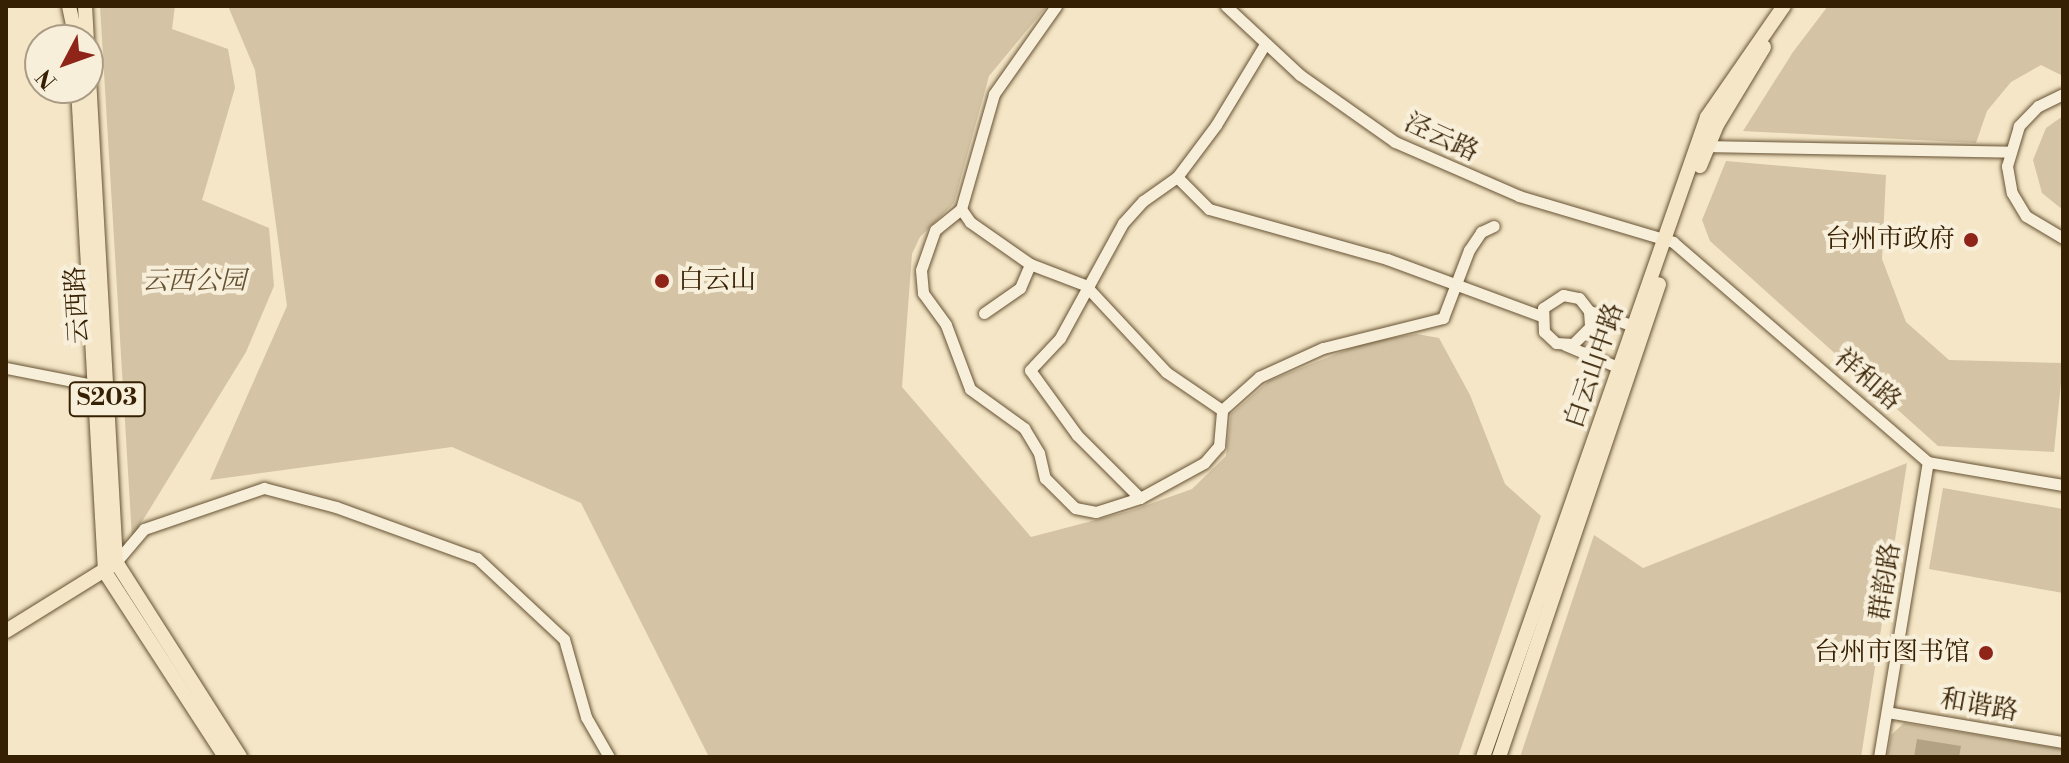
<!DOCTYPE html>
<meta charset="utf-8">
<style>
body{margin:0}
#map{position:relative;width:2069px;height:763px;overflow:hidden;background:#f4e6c6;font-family:"Libre Bodoni","Noto Serif SC",serif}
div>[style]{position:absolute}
.green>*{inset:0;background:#d4c4a5}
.water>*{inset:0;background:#b3a384}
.roads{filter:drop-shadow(0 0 2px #665234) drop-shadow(0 0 2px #665234)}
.minor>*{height:11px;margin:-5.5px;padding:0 5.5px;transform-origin:5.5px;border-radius:5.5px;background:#f8efda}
.major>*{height:14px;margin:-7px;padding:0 7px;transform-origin:7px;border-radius:7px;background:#f4e6c6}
.dots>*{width:22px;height:22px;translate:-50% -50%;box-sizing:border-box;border:4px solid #f8efda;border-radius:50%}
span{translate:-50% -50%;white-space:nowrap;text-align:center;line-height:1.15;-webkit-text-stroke:8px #f8efda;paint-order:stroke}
.shield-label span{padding:2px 6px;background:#f8efda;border:2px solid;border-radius:6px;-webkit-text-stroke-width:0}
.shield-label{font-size:24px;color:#362003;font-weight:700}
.street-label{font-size:26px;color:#362003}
.poi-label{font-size:26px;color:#362003}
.right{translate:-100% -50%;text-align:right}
.left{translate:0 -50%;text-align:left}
.park-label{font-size:26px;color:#655134;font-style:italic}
.frame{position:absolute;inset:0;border:8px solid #362003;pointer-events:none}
.north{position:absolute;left:24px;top:24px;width:80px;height:80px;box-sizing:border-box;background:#f8efda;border:2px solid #aa9c84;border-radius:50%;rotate:229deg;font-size:22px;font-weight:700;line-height:32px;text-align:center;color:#362003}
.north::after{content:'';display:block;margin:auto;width:28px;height:36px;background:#8f2418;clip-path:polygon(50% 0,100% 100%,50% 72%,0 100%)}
</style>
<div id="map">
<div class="green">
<i style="clip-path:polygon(100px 6px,175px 6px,172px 29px,228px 49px,235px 88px,202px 200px,269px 228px,274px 286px,246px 352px,132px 538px)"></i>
<i style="clip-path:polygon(228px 6px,1047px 6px,989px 76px,954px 203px,920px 237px,912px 254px,902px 387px,1031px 537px,1130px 511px,1192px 489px,1226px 456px,1231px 414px,1269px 381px,1369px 341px,1417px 334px,1439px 338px,1470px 395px,1505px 484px,1541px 516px,1458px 757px,709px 757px,581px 503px,452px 447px,210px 480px,287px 306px,255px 70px)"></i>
<i style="clip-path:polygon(1828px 6px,2063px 6px,2063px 76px,2041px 65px,2011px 82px,1987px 111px,1976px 143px,1743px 131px,1793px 52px)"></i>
<i style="clip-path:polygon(2063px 116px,2063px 210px,2042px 193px,2033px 160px,2046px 128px)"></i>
<i style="clip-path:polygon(1726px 161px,1886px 175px,1882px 259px,1906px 322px,1949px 360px,2063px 363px,2054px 452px,1938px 446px,1710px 241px,1702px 220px)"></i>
<i style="clip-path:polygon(1907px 463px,1861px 757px,1520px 757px,1594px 535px,1643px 568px)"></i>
<i style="clip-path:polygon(1943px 488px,2063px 509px,2063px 593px,1929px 569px)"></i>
<i style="clip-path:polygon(1904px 723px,2063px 749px,2063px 757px,1887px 757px,1891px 735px)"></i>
</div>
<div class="water">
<i style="clip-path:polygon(1917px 739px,1961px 746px,1959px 757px,1914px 757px)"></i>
</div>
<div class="roads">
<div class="minor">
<i style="left:1056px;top:6px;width:108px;rotate:125.2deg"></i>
<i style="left:994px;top:94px;width:120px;rotate:106deg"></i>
<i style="left:961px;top:209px;width:33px;rotate:141deg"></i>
<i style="left:935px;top:230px;width:42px;rotate:109.3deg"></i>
<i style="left:921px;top:270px;width:23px;rotate:85deg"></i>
<i style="left:923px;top:293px;width:39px;rotate:54deg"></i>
<i style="left:946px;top:325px;width:68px;rotate:69.4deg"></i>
<i style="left:970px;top:389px;width:67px;rotate:35.8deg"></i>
<i style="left:1024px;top:428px;width:29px;rotate:59deg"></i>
<i style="left:1039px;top:453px;width:26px;rotate:77deg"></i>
<i style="left:1045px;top:478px;width:42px;rotate:45deg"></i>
<i style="left:1075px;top:508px;width:21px;rotate:11deg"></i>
<i style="left:1096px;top:512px;width:46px;rotate:-17.7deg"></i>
<i style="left:1140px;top:498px;width:73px;rotate:-28.7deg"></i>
<i style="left:1204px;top:463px;width:23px;rotate:-49deg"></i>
<i style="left:1219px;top:446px;width:36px;rotate:-85deg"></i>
<i style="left:1222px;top:410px;width:50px;rotate:-41.7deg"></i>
<i style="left:1259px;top:377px;width:70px;rotate:-24.4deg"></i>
<i style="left:1323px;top:348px;width:124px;rotate:-14deg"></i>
<i style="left:1443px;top:318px;width:73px;rotate:-69.1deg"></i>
<i style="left:1469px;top:250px;width:22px;rotate:-56deg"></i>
<i style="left:1481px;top:232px;width:14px;rotate:-25deg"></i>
<i style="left:1226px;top:6px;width:101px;rotate:43deg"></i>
<i style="left:1300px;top:75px;width:116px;rotate:35.2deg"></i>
<i style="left:1395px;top:142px;width:135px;rotate:23.5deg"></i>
<i style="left:1519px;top:196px;width:161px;rotate:16.6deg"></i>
<i style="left:1673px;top:242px;width:337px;rotate:40.8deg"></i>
<i style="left:1928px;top:462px;width:137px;rotate:9.7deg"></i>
<i style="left:2063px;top:94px;width:28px;rotate:154deg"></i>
<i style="left:2038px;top:106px;width:28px;rotate:134deg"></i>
<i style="left:2019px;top:126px;width:42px;rotate:106.7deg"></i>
<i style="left:2007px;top:166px;width:27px;rotate:80deg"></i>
<i style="left:2012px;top:193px;width:27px;rotate:59deg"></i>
<i style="left:2026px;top:216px;width:43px;rotate:30.7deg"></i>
<i style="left:1708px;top:146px;width:300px;rotate:1.1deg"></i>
<i style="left:1177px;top:177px;width:45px;rotate:45deg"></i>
<i style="left:1209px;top:209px;width:185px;rotate:15.7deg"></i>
<i style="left:1387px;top:259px;width:164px;rotate:20.3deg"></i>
<i style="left:961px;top:209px;width:16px;rotate:55deg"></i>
<i style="left:970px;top:222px;width:73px;rotate:35deg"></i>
<i style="left:1030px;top:264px;width:59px;rotate:20.9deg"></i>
<i style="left:1085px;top:285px;width:119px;rotate:47deg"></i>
<i style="left:1166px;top:372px;width:68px;rotate:34.2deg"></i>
<i style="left:1589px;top:311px;width:16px;rotate:86deg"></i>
<i style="left:1590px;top:327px;width:24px;rotate:135deg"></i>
<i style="left:1573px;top:344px;width:17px;rotate:-177deg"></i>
<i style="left:1556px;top:343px;width:16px;rotate:-137deg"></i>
<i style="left:1544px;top:332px;width:24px;rotate:-92deg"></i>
<i style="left:1543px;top:308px;width:24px;rotate:-33deg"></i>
<i style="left:1563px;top:295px;width:16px;rotate:11deg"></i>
<i style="left:1579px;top:298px;width:16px;rotate:52deg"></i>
<i style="left:1589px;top:311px;width:47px;rotate:18.4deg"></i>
<i style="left:984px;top:313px;width:44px;rotate:-34.8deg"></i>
<i style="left:1020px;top:288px;width:26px;rotate:-67deg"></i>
<i style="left:1565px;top:345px;width:60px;rotate:22.7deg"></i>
<i style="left:6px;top:368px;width:89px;rotate:11.1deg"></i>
<i style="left:1140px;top:498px;width:89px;rotate:-135deg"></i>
<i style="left:1077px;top:435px;width:80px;rotate:-125.9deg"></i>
<i style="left:1030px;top:370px;width:44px;rotate:-46.8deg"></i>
<i style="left:1060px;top:338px;width:131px;rotate:-61.3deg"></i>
<i style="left:1123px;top:223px;width:30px;rotate:-48deg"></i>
<i style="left:1143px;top:201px;width:42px;rotate:-35.2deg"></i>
<i style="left:1177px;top:177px;width:65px;rotate:-53.1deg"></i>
<i style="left:1216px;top:125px;width:95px;rotate:-58.8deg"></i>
<i style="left:116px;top:562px;width:43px;rotate:-49.7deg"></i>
<i style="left:144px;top:529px;width:127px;rotate:-18.9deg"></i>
<i style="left:264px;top:488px;width:74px;rotate:14.8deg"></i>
<i style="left:336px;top:507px;width:150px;rotate:19.9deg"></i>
<i style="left:477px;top:558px;width:119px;rotate:43deg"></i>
<i style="left:564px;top:639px;width:81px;rotate:74.2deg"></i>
<i style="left:586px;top:717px;width:46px;rotate:60.1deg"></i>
<i style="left:1887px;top:712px;width:179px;rotate:9.7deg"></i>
<i style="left:1879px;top:757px;width:299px;rotate:-80.6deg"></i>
</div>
<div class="major">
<i style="left:69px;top:6px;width:35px;rotate:78deg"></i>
<i style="left:85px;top:6px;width:557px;rotate:86.81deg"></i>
<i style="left:116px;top:562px;width:231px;rotate:57.5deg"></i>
<i style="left:78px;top:88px;width:485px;rotate:86.8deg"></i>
<i style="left:105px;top:572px;width:221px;rotate:57deg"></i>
<i style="left:1700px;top:166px;width:44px;rotate:-67.5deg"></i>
<i style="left:1717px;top:125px;width:91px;rotate:-58.9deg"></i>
<i style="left:6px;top:631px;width:123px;rotate:-31.8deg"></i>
<i style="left:1483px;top:757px;width:678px;rotate:-70.71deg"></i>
<i style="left:1707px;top:117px;width:135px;rotate:-55.3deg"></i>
<i style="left:1499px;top:757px;width:499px;rotate:-71.3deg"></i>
</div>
</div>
<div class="dots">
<i style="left:1971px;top:240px;background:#8f2418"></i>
<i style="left:662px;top:281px;background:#8f2418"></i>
<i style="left:1986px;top:653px;background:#8f2418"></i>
</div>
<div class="shield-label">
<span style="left:107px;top:399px">S203</span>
</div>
<div class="street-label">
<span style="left:1441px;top:138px;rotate:25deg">泾云路</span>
<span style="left:78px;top:305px;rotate:-93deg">云西路</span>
<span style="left:1595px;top:366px;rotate:-71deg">白云山中路</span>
<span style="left:1867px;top:380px;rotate:41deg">祥和路</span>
<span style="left:1886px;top:582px;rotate:-81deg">群韵路</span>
<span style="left:1979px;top:706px;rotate:10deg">和谐路</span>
</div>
<div class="poi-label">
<span class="right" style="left:1955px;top:240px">台州市政府</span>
<span class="left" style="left:678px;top:281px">白云山</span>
<span class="right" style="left:1970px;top:653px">台州市图书馆</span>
</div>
<div class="park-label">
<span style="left:194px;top:282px">云西公园</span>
</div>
<div class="frame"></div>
<div class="north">N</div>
</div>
